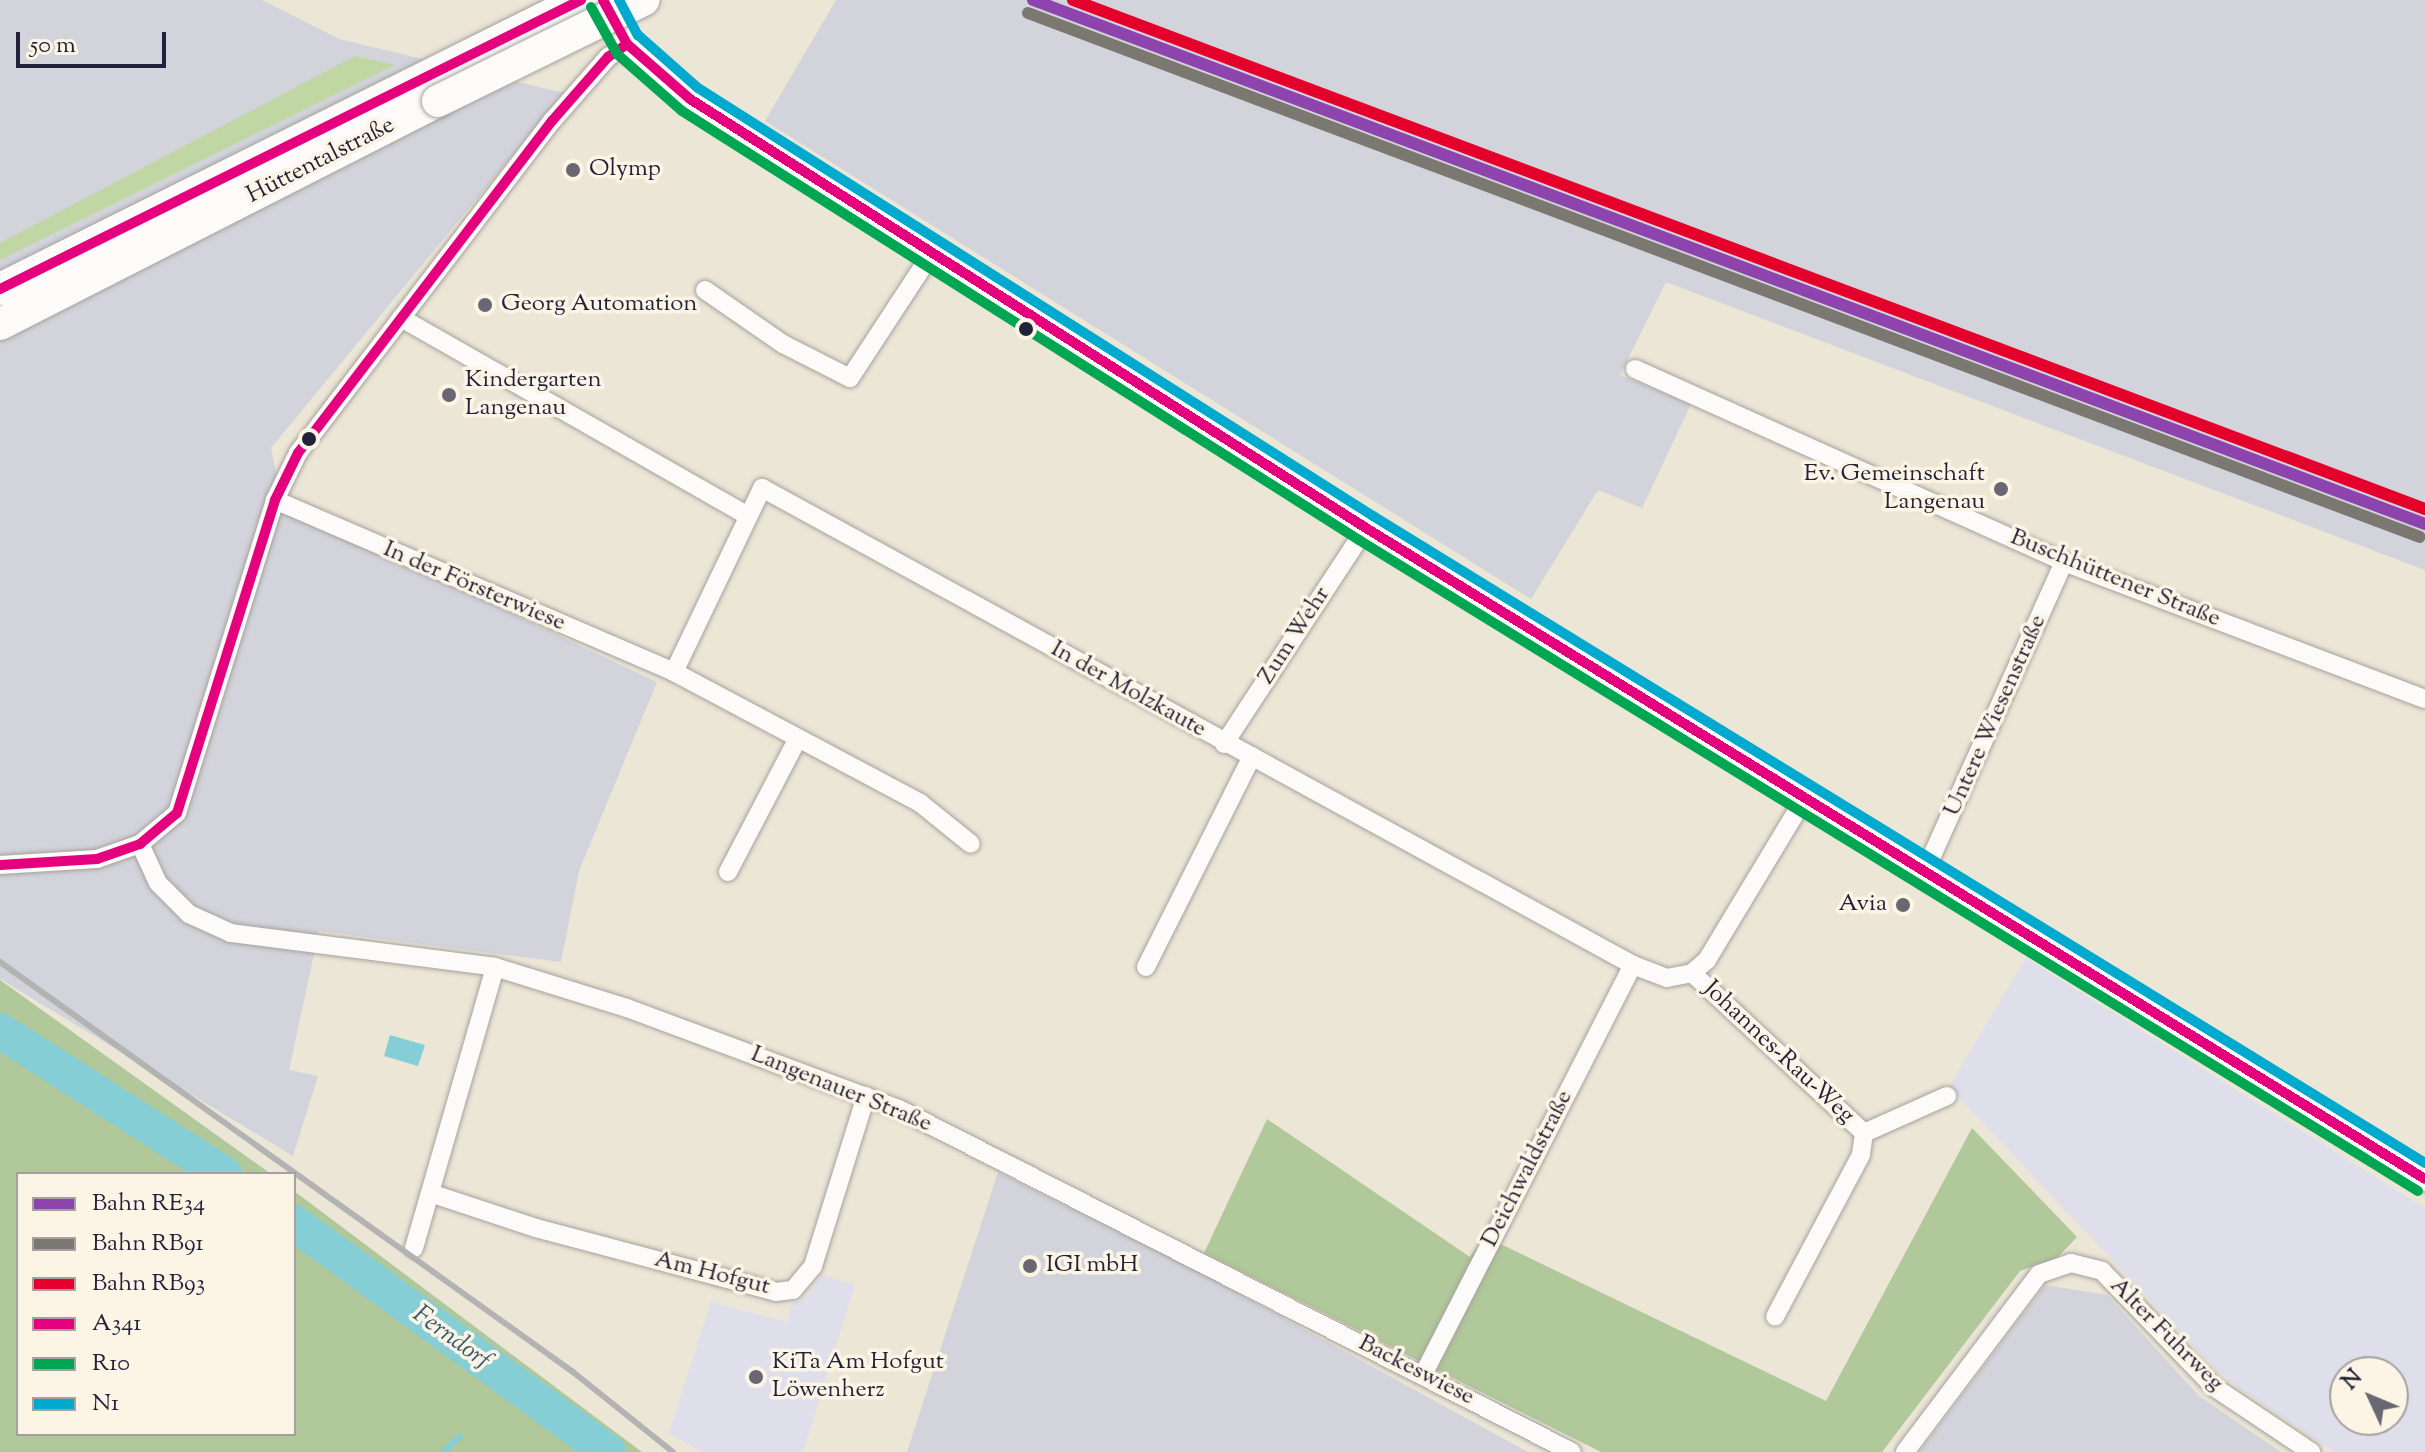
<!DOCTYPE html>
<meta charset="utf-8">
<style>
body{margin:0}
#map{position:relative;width:2425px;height:1452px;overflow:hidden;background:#ece6d7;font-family:"Sorts Mill Goudy",serif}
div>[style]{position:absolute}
.built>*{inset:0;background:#dedfea}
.industrial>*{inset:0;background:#d2d3db}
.green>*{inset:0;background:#c1d7a3}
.forest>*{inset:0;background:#b0c89a}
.water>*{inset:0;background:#86ced6}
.stream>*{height:6px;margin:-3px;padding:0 3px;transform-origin:3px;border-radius:3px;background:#86ced6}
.river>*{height:36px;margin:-18px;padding:0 18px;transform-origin:18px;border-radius:18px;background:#86ced6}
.roads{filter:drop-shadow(0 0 2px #a6a29d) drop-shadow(0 0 2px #a6a29d)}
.street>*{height:18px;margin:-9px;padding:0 9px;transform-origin:9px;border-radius:9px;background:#fcfbf9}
.secondary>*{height:24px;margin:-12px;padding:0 12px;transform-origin:12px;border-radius:12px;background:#fcfbf9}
.highway>*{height:32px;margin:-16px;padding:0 16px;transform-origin:16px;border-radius:16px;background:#fcfbf9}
.rail>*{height:6px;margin:-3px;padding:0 3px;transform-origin:3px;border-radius:3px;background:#b4b3b4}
.bridges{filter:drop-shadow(0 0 2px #a6a29d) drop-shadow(0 0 2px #a6a29d)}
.highway-bridge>*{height:32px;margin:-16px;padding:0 16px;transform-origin:16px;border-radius:16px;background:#fcfbf9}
.bus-1>*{height:10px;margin:-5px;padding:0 5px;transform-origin:5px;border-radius:5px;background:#e5007d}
.bus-2>*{height:10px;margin:-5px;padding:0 5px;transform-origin:5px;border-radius:5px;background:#00a651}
.bus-3>*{height:10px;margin:-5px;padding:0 5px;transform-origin:5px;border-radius:5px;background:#00a9ce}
.rail-1>*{height:12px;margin:-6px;padding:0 6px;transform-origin:6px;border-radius:6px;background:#8e44ad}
.rail-2>*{height:12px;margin:-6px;padding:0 6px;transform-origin:6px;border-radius:6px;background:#7b7872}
.rail-3>*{height:12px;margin:-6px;padding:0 6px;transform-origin:6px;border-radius:6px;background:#e4002b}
.dots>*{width:22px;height:22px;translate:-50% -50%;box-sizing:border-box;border:4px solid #fcf5e5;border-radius:50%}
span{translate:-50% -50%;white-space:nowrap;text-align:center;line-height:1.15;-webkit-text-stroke:7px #fcf5e5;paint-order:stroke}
.street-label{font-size:24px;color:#22223b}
.poi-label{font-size:24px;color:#22223b}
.left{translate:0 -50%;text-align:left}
.right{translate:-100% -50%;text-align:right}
.water-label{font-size:26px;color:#365b71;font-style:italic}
.legend{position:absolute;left:16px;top:1172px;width:280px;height:264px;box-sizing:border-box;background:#fcf5e5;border:2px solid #a5a1a1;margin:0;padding:10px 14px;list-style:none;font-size:24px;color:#22223b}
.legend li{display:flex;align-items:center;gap:16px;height:40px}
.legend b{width:40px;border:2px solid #a5a1a1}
.north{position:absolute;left:2329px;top:1356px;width:80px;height:80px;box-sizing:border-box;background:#fcf5e5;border:2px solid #a5a1a1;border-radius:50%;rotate:314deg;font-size:22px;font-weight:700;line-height:32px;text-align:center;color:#22223b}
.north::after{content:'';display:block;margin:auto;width:28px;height:36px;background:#696772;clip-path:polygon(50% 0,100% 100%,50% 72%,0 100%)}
.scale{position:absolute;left:16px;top:32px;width:150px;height:36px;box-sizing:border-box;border:4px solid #22223b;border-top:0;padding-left:10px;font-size:24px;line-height:28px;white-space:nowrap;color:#22223b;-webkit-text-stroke:6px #fcf5e5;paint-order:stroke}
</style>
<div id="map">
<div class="built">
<i style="clip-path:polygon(evenodd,2026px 958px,2425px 1208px,2425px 1452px,2334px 1452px,2221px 1375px,1949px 1087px,2026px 958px,2345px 1372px,2393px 1372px,2393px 1420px,2345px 1420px,2345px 1372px)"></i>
<i style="clip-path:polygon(822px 1275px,855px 1285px,803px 1452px,702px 1452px,669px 1433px,711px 1302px,787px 1322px,792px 1303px,806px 1297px)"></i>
</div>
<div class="industrial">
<i style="clip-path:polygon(0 0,262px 0,339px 39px,564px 93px,271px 448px,283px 506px,657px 682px,579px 871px,561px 962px,319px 931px,289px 1070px,318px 1076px,293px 1156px,0 979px)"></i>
<i style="clip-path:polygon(836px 0,2425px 0,2425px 570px,1666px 282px,1620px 375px,1691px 404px,1642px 508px,1598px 490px,1531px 599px,765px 121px)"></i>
<i style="clip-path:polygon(998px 1172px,1196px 1270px,1528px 1452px,907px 1452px)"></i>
<i style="clip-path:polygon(2045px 1285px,2107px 1295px,2199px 1396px,2281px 1452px,1919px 1452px)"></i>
</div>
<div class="green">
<i style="clip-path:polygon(355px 56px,395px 65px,0 260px,0 243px)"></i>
</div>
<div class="forest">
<i style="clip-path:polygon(0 980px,271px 1174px,18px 1174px,18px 1434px,294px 1434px,294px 1191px,642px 1452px,0 1452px)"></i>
<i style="clip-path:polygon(1267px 1119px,1470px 1257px,1484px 1236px,1826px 1401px,1972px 1128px,2077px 1237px,2057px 1258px,2020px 1271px,1882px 1452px,1601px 1452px,1204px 1253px)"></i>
</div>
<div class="water">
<i style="clip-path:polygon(390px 1035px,425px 1045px,418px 1066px,384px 1056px)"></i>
</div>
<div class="stream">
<i style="left:497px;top:1390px;width:17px;rotate:-50deg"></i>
<i style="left:443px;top:1452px;width:23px;rotate:-43deg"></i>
</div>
<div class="river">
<i style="left:0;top:1031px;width:266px;rotate:32.6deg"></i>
<i style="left:294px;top:1223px;width:389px;rotate:36.1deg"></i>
</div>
<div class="roads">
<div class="street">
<i style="left:705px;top:290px;width:95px;rotate:34.7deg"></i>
<i style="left:783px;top:344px;width:75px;rotate:26.9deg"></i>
<i style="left:850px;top:378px;width:148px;rotate:-56.8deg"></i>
<i style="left:401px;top:318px;width:398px;rotate:29.7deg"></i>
<i style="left:1635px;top:369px;width:470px;rotate:24.2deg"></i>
<i style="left:2064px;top:562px;width:386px;rotate:20.8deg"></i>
<i style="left:275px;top:500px;width:434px;rotate:23.3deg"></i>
<i style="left:674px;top:672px;width:279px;rotate:28deg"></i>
<i style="left:920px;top:803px;width:65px;rotate:38.8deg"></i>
<i style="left:674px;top:672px;width:204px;rotate:-64.4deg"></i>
<i style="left:762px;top:488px;width:993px;rotate:28.71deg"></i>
<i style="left:1633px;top:965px;width:36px;rotate:21deg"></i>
<i style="left:1667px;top:978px;width:25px;rotate:-11deg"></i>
<i style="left:1692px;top:973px;width:20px;rotate:-41deg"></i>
<i style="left:1707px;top:960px;width:192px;rotate:-58.9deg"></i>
<i style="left:1224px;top:744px;width:258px;rotate:-56.7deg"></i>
<i style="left:140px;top:844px;width:43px;rotate:65.2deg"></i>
<i style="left:158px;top:883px;width:44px;rotate:45deg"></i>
<i style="left:189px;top:914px;width:46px;rotate:24.3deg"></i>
<i style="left:231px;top:933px;width:266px;rotate:7.3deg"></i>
<i style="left:495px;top:967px;width:138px;rotate:17.3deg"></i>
<i style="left:627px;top:1008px;width:290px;rotate:20.4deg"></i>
<i style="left:899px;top:1109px;width:755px;rotate:27.01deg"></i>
<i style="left:0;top:865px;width:97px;rotate:-3.5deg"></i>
<i style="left:97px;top:859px;width:46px;rotate:-19.2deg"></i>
<i style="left:140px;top:844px;width:48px;rotate:-40deg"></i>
<i style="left:177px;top:813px;width:328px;rotate:-72.6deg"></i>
<i style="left:275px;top:500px;width:52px;rotate:-63.9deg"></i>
<i style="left:298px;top:453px;width:418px;rotate:-52.6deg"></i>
<i style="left:552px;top:121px;width:85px;rotate:-48.8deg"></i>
<i style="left:608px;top:57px;width:23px;rotate:-34deg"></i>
<i style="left:1926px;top:869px;width:337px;rotate:-65.8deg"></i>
<i style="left:728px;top:872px;width:149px;rotate:-62.4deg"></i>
<i style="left:1146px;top:967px;width:236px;rotate:-63.3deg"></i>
<i style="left:1692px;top:973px;width:235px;rotate:42.9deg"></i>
<i style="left:1864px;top:1133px;width:22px;rotate:98deg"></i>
<i style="left:1861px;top:1155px;width:183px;rotate:118deg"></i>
<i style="left:1864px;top:1133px;width:91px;rotate:-24deg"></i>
<i style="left:430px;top:1193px;width:112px;rotate:18.3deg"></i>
<i style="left:536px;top:1228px;width:248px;rotate:14.9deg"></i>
<i style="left:776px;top:1292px;width:17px;rotate:-7deg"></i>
<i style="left:793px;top:1290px;width:31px;rotate:-50deg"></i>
<i style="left:813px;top:1266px;width:178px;rotate:-72.7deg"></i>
<i style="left:414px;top:1248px;width:292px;rotate:-73.9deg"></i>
<i style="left:1424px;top:1373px;width:458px;rotate:-62.9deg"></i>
<i style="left:1905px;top:1452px;width:223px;rotate:-53deg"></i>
<i style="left:2039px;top:1274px;width:34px;rotate:-19deg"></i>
<i style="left:2071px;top:1263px;width:32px;rotate:14deg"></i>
<i style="left:2102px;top:1271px;width:161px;rotate:46deg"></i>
<i style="left:2214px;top:1387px;width:117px;rotate:33.8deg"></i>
</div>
<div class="secondary">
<i style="left:603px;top:0;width:50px;rotate:61.4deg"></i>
<i style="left:627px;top:44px;width:84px;rotate:41.1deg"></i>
<i style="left:690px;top:99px;width:801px;rotate:32.4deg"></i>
<i style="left:1366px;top:528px;width:1243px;rotate:31.58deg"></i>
</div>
<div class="highway">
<i style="left:0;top:289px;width:649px;rotate:-26.45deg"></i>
<i style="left:0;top:324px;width:492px;rotate:-27deg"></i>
</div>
</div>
<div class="rail">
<i style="left:0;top:962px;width:705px;rotate:35.58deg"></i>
<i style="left:573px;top:1372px;width:128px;rotate:38.7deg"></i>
</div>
<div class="bridges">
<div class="highway-bridge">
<i style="left:438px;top:101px;width:229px;rotate:-26.2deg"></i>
</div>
</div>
<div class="bus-1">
<i style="left:603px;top:0;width:50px;rotate:61.4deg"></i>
<i style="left:627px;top:44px;width:84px;rotate:41.1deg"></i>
<i style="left:690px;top:99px;width:801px;rotate:32.4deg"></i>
<i style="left:1366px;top:528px;width:1243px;rotate:31.58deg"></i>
<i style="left:0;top:289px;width:649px;rotate:-26.45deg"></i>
<i style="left:0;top:865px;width:97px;rotate:-3.5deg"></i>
<i style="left:97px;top:859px;width:46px;rotate:-19.2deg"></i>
<i style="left:140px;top:844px;width:48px;rotate:-40deg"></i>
<i style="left:177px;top:813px;width:328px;rotate:-72.6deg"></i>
<i style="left:275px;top:500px;width:52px;rotate:-63.9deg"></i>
<i style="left:298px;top:453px;width:418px;rotate:-52.6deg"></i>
<i style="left:552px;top:121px;width:85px;rotate:-48.8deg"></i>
<i style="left:608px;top:57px;width:23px;rotate:-34deg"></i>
</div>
<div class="bus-2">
<i style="left:591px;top:7px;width:54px;rotate:61deg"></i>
<i style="left:617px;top:54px;width:86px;rotate:41.2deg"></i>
<i style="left:682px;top:111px;width:801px;rotate:32.36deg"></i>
<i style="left:1359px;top:540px;width:1243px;rotate:31.58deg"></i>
</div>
<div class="bus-3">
<i style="left:619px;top:0;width:40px;rotate:62deg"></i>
<i style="left:638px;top:35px;width:80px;rotate:41.5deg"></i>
<i style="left:698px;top:88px;width:799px;rotate:32.38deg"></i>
<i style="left:1373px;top:516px;width:1235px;rotate:31.59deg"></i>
</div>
<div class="rail-1">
<i style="left:1033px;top:0;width:1487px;rotate:20.63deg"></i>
</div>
<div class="rail-2">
<i style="left:1028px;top:13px;width:1487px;rotate:20.63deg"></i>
</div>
<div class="rail-3">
<i style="left:1073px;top:0;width:1445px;rotate:20.63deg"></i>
</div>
<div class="dots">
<i style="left:573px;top:170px;background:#696772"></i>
<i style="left:485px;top:305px;background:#696772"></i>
<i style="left:1026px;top:329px;background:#22223b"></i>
<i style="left:449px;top:395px;background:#696772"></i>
<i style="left:309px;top:439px;background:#22223b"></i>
<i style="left:2001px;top:489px;background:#696772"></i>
<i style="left:1903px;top:905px;background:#696772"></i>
<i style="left:1030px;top:1266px;background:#696772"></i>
<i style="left:756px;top:1377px;background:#696772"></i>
</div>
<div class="street-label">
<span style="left:321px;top:161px;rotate:-27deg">Hüttentalstraße</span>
<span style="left:2115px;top:579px;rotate:22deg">Buschhüttener Straße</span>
<span style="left:474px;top:587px;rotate:23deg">In der Försterwiese</span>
<span style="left:1295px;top:636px;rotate:-57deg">Zum Wehr</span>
<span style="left:1128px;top:690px;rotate:29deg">In der Molzkaute</span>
<span style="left:1996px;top:716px;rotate:-66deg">Untere Wiesenstraße</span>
<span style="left:1778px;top:1053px;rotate:43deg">Johannes-Rau-Weg</span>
<span style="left:841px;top:1090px;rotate:22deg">Langenauer Straße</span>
<span style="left:1528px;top:1169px;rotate:-63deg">Deichwaldstraße</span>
<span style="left:712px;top:1274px;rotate:14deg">Am Hofgut</span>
<span style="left:2166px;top:1335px;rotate:45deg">Alter Fuhrweg</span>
<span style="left:1416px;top:1371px;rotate:27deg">Backeswiese</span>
</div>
<div class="poi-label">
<span class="left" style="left:589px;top:170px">Olymp</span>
<span class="left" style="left:501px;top:305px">Georg Automation</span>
<span class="left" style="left:465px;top:395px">Kindergarten<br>Langenau</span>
<span class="right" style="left:1985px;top:489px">Ev. Gemeinschaft<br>Langenau</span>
<span class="right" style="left:1887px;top:905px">Avia</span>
<span class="left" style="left:1046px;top:1266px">IGI mbH</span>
<span class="left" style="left:772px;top:1377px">KiTa Am Hofgut<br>Löwenherz</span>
</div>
<div class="water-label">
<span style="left:451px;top:1338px;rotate:36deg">Ferndorf</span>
</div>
<ul class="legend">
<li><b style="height:10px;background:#8e44ad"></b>Bahn RE34</li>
<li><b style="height:10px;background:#7b7872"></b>Bahn RB91</li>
<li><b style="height:10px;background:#e4002b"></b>Bahn RB93</li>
<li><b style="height:10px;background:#e5007d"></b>A341</li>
<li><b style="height:10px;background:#00a651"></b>R10</li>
<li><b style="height:10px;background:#00a9ce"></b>N1</li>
</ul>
<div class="north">N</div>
<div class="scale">50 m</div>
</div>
